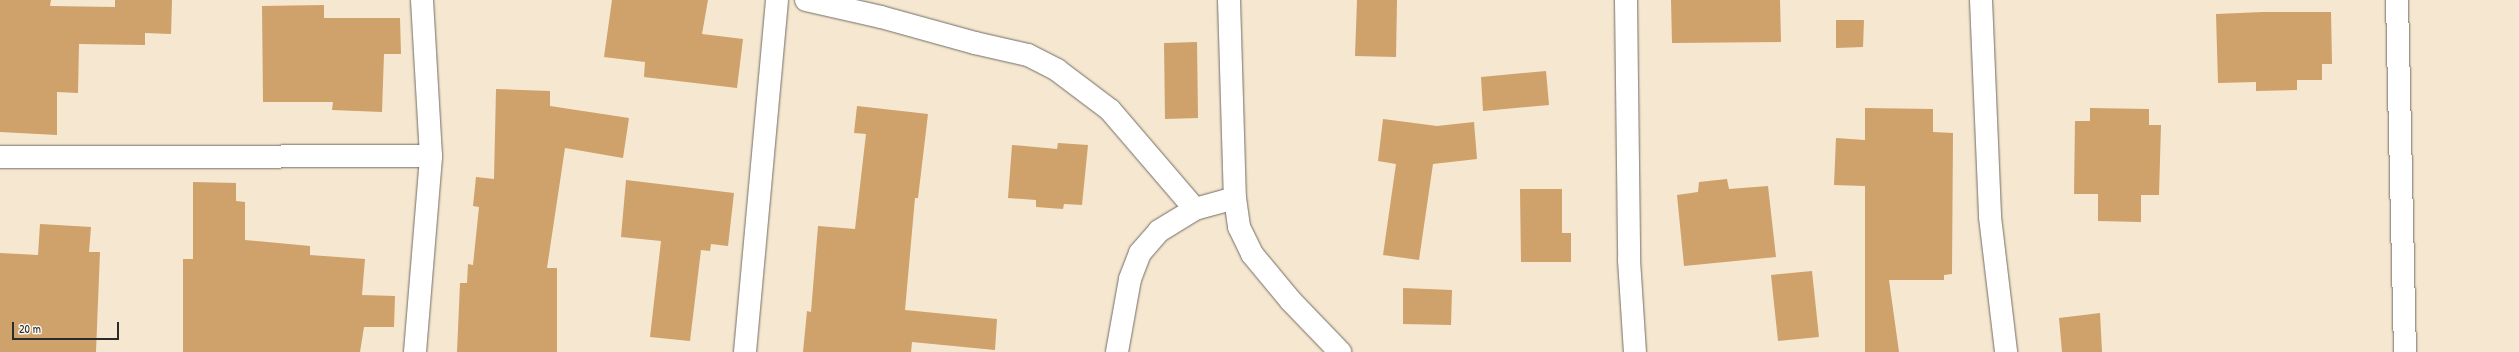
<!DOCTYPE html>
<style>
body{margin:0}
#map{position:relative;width:2519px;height:352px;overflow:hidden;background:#f6e7d0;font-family:"Patrick Hand",sans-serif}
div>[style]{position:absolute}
.building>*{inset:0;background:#cfa16b}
.roads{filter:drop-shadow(0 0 1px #726d65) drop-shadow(0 0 1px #726d65)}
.minor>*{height:22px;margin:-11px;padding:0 11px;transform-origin:11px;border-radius:11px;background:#fff}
span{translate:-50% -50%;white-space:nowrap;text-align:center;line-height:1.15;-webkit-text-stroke:3px #fbf7ec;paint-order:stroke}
.scale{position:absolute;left:12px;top:322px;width:107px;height:18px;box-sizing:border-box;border:2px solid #2b2b2b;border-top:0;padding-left:5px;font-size:12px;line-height:14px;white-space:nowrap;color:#2b2b2b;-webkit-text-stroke:3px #fbf7ec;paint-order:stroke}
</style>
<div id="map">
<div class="building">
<i style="clip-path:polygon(0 0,51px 0,50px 6px,115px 7px,115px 0,172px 0,171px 34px,145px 33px,145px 45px,79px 44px,78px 93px,57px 92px,57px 135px,0 132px)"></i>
<i style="clip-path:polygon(612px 0,708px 0,702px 34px,743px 39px,737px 88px,644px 77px,645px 62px,604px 57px)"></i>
<i style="clip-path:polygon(1357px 0,1397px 0,1396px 57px,1355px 56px)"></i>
<i style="clip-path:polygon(1671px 0,1780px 0,1781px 42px,1672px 43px)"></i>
<i style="clip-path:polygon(324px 5px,324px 18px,400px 18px,401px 54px,384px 54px,382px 112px,332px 110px,333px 102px,263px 102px,262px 6px)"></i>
<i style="clip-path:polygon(2263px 12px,2331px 12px,2332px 64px,2322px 64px,2322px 80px,2297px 80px,2297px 90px,2256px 91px,2256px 82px,2218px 83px,2216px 14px)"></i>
<i style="clip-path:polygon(1836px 20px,1864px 20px,1863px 47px,1836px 48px)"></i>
<i style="clip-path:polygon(1197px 42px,1198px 118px,1165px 119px,1164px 43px)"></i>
<i style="clip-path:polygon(1546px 71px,1549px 105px,1483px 111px,1481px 77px)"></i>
<i style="clip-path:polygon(496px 89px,550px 91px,550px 106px,629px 118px,623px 158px,565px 148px,547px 268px,557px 268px,557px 352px,457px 352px,460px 283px,467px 283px,468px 264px,473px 265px,479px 207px,473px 206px,476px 177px,494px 179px)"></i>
<i style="clip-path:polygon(857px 106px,928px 114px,918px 198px,915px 198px,905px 310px,997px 319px,995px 350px,912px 342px,911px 352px,803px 352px,807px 311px,811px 312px,818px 226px,855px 229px,866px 134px,854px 133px)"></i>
<i style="clip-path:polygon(1865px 108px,1933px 109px,1933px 132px,1953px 133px,1952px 274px,1944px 275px,1944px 280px,1889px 280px,1899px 352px,1865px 352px,1865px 186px,1834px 185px,1836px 138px,1865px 140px)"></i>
<i style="clip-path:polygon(2090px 108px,2149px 109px,2149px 125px,2161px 125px,2159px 195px,2141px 195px,2141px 222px,2098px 221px,2098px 194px,2074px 194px,2075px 121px,2090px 121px)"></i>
<i style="clip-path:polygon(1383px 119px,1437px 126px,1474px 122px,1477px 159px,1433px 164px,1419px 260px,1383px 255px,1396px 164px,1378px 161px)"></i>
<i style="clip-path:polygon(1058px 143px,1088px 145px,1082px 205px,1064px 204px,1063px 209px,1036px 207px,1036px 200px,1008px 198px,1012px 145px,1057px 149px)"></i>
<i style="clip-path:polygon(1727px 179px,1729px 189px,1768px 186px,1776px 257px,1684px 266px,1677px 195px,1698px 192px,1699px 182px)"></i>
<i style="clip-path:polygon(626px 180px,734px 193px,728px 246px,711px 244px,710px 251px,701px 250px,690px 341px,650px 337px,661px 241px,621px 237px)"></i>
<i style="clip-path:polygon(193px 182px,236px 183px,236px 201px,245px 202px,245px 240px,310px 246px,310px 255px,365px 259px,362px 295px,395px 296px,394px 327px,364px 327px,360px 352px,183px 352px,183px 259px,193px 259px)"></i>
<i style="clip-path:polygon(1520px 189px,1562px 189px,1562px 233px,1571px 233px,1571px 262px,1521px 262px)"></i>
<i style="clip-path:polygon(40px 224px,91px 227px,89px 252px,100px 252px,96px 352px,0 352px,0 253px,38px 255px)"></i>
<i style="clip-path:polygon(1812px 271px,1819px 337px,1778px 341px,1771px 275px)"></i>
<i style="clip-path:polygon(1403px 288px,1452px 290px,1451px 325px,1403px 324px)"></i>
<i style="clip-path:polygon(2100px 313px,2102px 352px,2062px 352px,2059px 318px)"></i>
</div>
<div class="roads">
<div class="minor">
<i style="left:806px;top:0;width:77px;rotate:12.8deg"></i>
<i style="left:881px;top:17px;width:98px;rotate:15.5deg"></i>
<i style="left:975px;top:43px;width:54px;rotate:12.8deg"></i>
<i style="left:1028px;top:55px;width:33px;rotate:27deg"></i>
<i style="left:1057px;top:70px;width:66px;rotate:37deg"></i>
<i style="left:1110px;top:110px;width:130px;rotate:49.4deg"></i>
<i style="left:1229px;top:0;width:198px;rotate:88.3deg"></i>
<i style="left:1235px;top:198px;width:29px;rotate:82deg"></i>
<i style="left:1239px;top:227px;width:30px;rotate:64deg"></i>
<i style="left:1252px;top:254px;width:61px;rotate:50.3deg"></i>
<i style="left:1291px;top:301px;width:71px;rotate:46.1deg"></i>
<i style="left:1626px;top:0;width:260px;rotate:89.3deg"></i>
<i style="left:1629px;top:260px;width:92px;rotate:86.3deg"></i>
<i style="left:1981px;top:0;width:217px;rotate:87.6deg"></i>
<i style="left:1990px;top:217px;width:136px;rotate:83.2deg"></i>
<i style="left:2397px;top:0;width:352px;rotate:88.7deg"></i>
<i style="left:0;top:157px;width:431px;rotate:-0.1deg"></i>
<i style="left:415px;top:352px;width:197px;rotate:-85.3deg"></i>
<i style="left:431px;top:156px;width:156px;rotate:-93.3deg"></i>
<i style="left:745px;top:352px;width:353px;rotate:-84.8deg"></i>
<i style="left:1117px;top:352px;width:74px;rotate:-79.9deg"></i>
<i style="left:1130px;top:279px;width:28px;rotate:-69deg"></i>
<i style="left:1140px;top:253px;width:29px;rotate:-49deg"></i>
<i style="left:1159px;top:231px;width:42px;rotate:-31.4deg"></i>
<i style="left:1195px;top:209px;width:41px;rotate:-15.4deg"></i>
</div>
</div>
<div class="scale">20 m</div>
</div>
